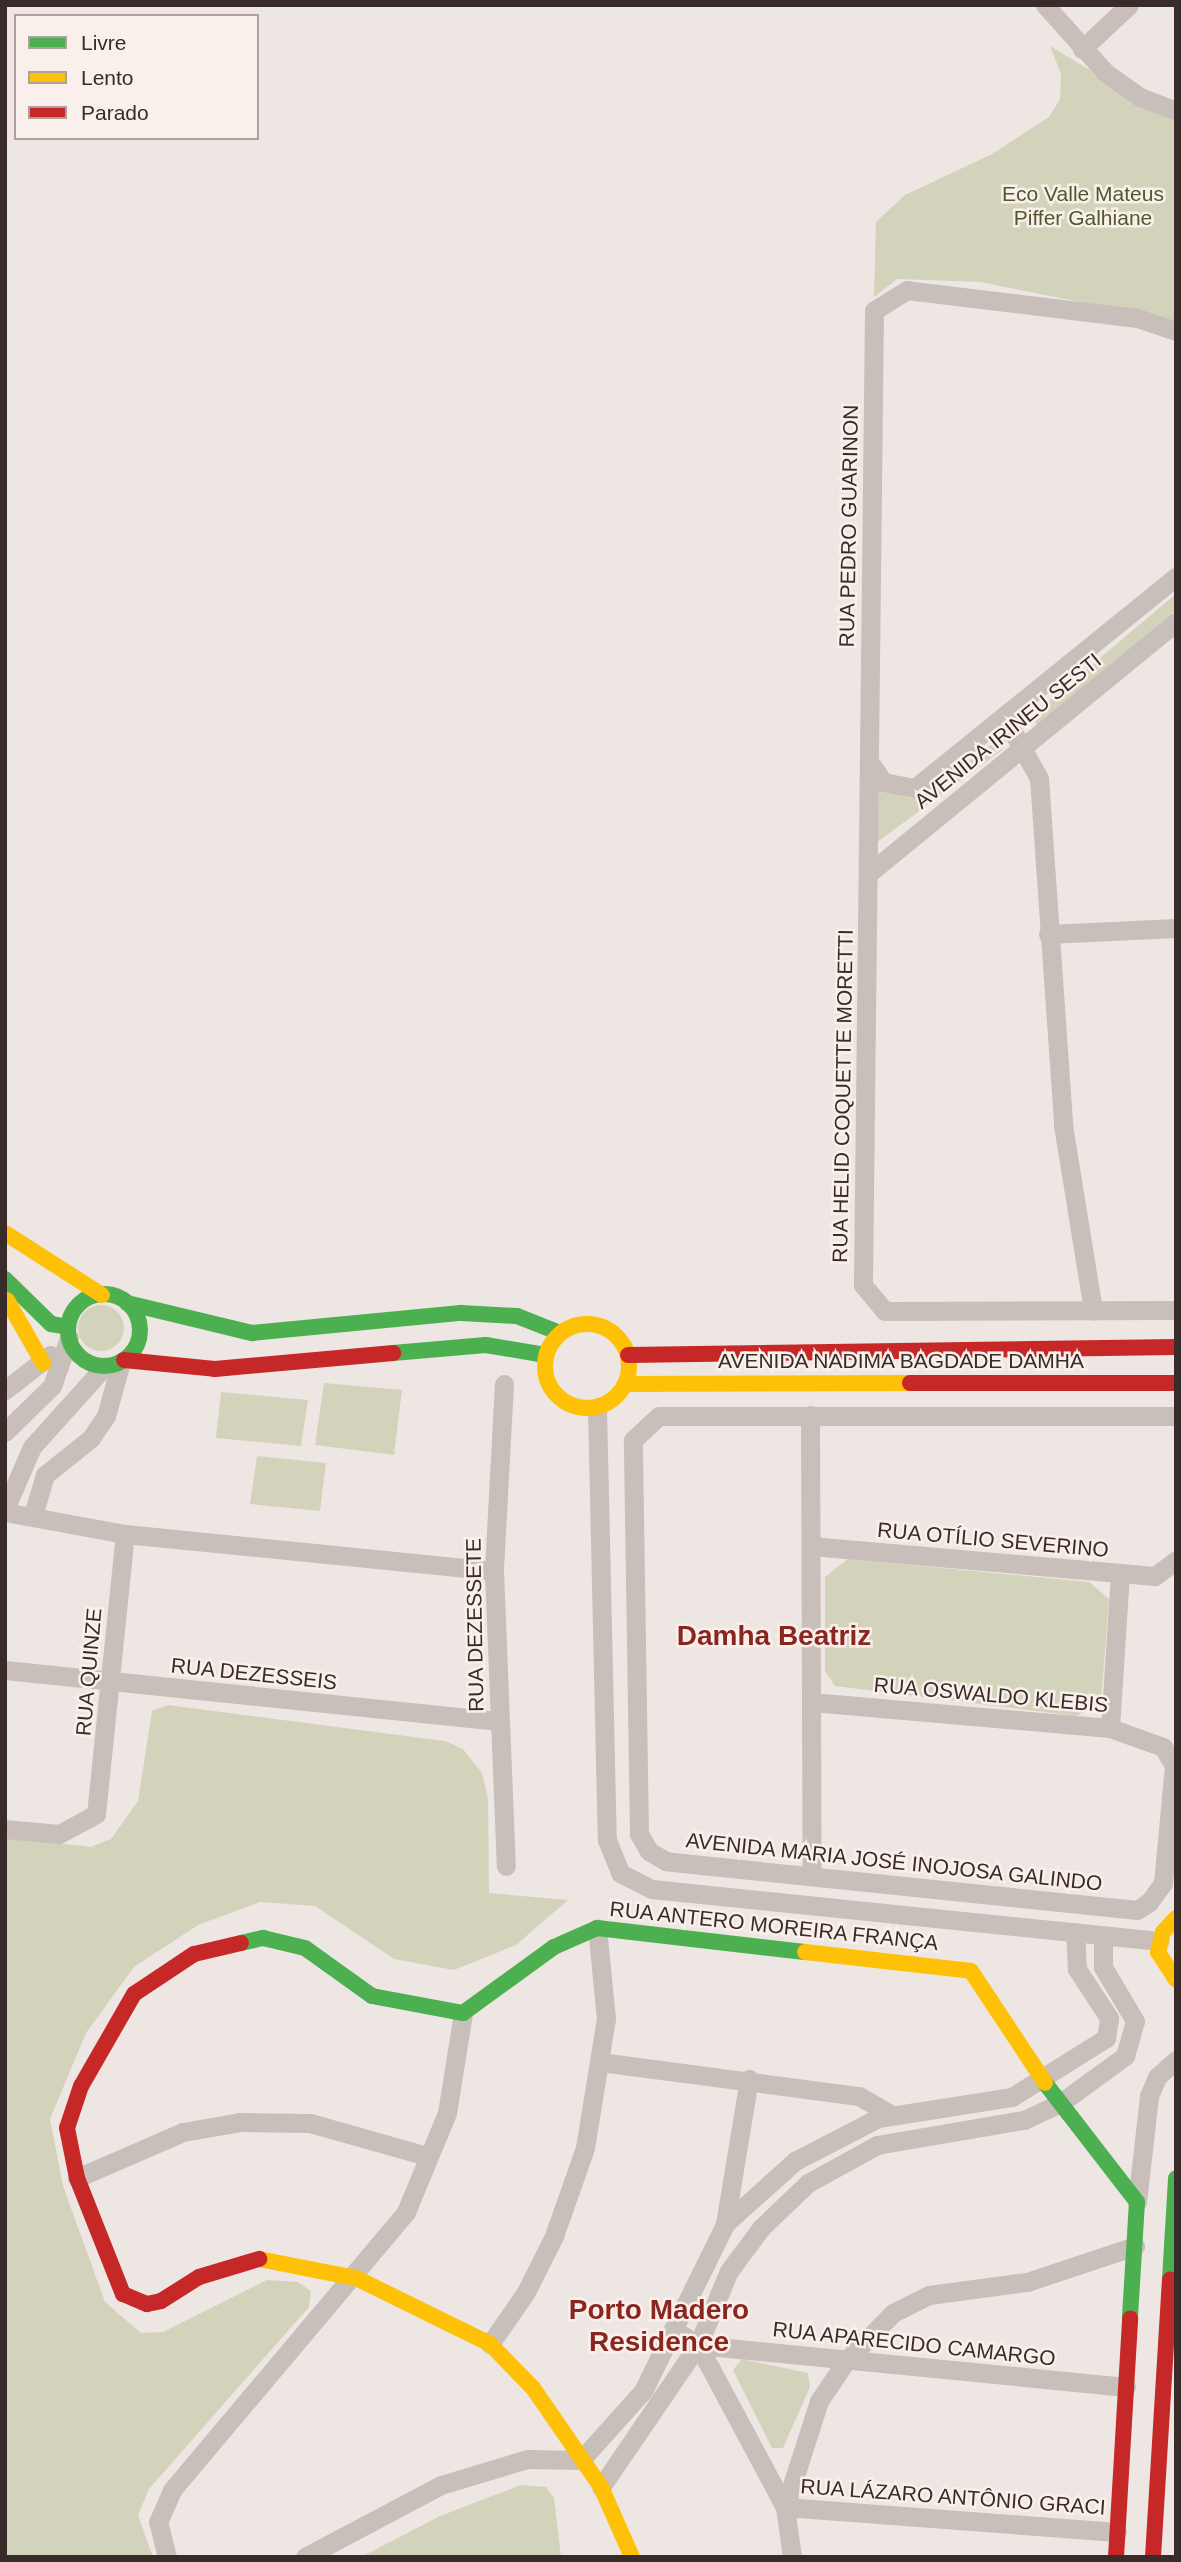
<!DOCTYPE html>
<meta charset="utf-8">
<style>
body{margin:0}
#map{position:relative;width:1181px;height:2562px;overflow:hidden;background:#eee6e3;font-family:Arial,sans-serif}
div>[style]{position:absolute}
.green>*{inset:0;background:#d3d3bc}
.round{border-radius:50%}
.street>*{height:19px;margin:-9.5px;padding:0 9.5px;transform-origin:9.5px;border-radius:9.5px;background:#c8bfbb}
.fast>*{height:16px;margin:-8px;padding:0 8px;transform-origin:8px;border-radius:8px;background:#4caf50}
.fast>.ring{margin:-8px;padding:0;box-sizing:content-box;background:none;border:16px solid #4caf50;border-radius:50%}
.slow>*{height:16px;margin:-8px;padding:0 8px;transform-origin:8px;border-radius:8px;background:#ffc107}
.slow>.ring{margin:-8px;padding:0;box-sizing:content-box;background:none;border:16px solid #ffc107;border-radius:50%}
.jam>*{height:16px;margin:-8px;padding:0 8px;transform-origin:8px;border-radius:8px;background:#c62828}
span{translate:-50% -50%;white-space:nowrap;text-align:center;line-height:1.15;-webkit-text-stroke:5px #faf0eb;paint-order:stroke}
.park-label{font-size:21px;color:#50582c}
.street-label{font-size:21px;color:#392b29}
.district-label{font-size:28px;color:#8a2620;font-weight:700}
.frame{position:absolute;inset:0;border:7px solid #392b29;pointer-events:none}
.legend{position:absolute;left:14px;top:14px;width:245px;height:126px;box-sizing:border-box;background:#faf0eb;border:2px solid #ada19d;margin:0;padding:9px 12px;list-style:none;font-size:21px;color:#392b29}
.legend li{display:flex;align-items:center;gap:14px;height:35px}
.legend b{width:35px;border:2px solid #ada19d}
</style>
<div id="map">
<div class="green">
<i style="clip-path:polygon(1050px 46px,1176px 122px,1176px 321px,980px 282px,897px 279px,874px 297px,876px 222px,905px 195px,992px 154px,1049px 117px,1060px 99px,1061px 74px)"></i>
<i style="clip-path:polygon(1176px 594px,1176px 610px,1039px 727px,1031px 716px)"></i>
<i style="clip-path:polygon(999px 739px,1007px 741px,1002px 750px,876px 843px,877px 789px,911px 798px,928px 791px)"></i>
<i class="round" style="left:78px;top:1305px;width:46px;height:46px"></i>
<i style="clip-path:polygon(324px 1383px,402px 1390px,394px 1455px,315px 1445px)"></i>
<i style="clip-path:polygon(221px 1392px,308px 1400px,301px 1446px,216px 1438px)"></i>
<i style="clip-path:polygon(257px 1456px,326px 1463px,320px 1511px,250px 1504px)"></i>
<i style="clip-path:polygon(848px 1559px,1089px 1582px,1109px 1599px,1101px 1702px,1077px 1716px,835px 1686px,825px 1671px,825px 1577px)"></i>
<i style="clip-path:polygon(168px 1705px,445px 1741px,463px 1749px,482px 1773px,488px 1799px,489px 1893px,568px 1900px,516px 1945px,454px 1970px,394px 1959px,315px 1906px,260px 1902px,198px 1925px,134px 1967px,86px 2033px,50px 2119px,63px 2186px,105px 2302px,141px 2333px,163px 2332px,267px 2280px,298px 2282px,311px 2291px,309px 2307px,149px 2489px,138px 2515px,153px 2557px,5px 2557px,5px 1837px,91px 1847px,111px 1839px,138px 1801px,152px 1711px)"></i>
<i style="clip-path:polygon(742px 2359px,808px 2373px,810px 2387px,783px 2448px,772px 2448px,733px 2370px)"></i>
<i style="clip-path:polygon(521px 2485px,546px 2487px,554px 2498px,561px 2557px,361px 2557px,440px 2516px)"></i>
</div>
<div class="street">
<i style="left:1045px;top:5px;width:91px;rotate:48.1deg"></i>
<i style="left:1106px;top:73px;width:42px;rotate:35.2deg"></i>
<i style="left:1140px;top:97px;width:39px;rotate:21deg"></i>
<i style="left:1082px;top:49px;width:64px;rotate:-43.1deg"></i>
<i style="left:1176px;top:331px;width:41px;rotate:-161.6deg"></i>
<i style="left:1137px;top:318px;width:232px;rotate:-173.1deg"></i>
<i style="left:907px;top:290px;width:39px;rotate:148deg"></i>
<i style="left:874px;top:311px;width:974px;rotate:90.65deg"></i>
<i style="left:863px;top:1285px;width:34px;rotate:50deg"></i>
<i style="left:885px;top:1311px;width:291px;rotate:-0.2deg"></i>
<i style="left:1004px;top:716px;width:71px;rotate:60.6deg"></i>
<i style="left:1039px;top:778px;width:348px;rotate:86deg"></i>
<i style="left:1063px;top:1125px;width:188px;rotate:80.8deg"></i>
<i style="left:869px;top:761px;width:25px;rotate:56deg"></i>
<i style="left:883px;top:782px;width:33px;rotate:11deg"></i>
<i style="left:915px;top:788px;width:336px;rotate:-39deg"></i>
<i style="left:868px;top:874px;width:398px;rotate:-39.3deg"></i>
<i style="left:1048px;top:934px;width:128px;rotate:-2.7deg"></i>
<i style="left:504px;top:1384px;width:187px;rotate:93.1deg"></i>
<i style="left:494px;top:1571px;width:295px;rotate:87.7deg"></i>
<i style="left:5px;top:1390px;width:57px;rotate:-37.9deg"></i>
<i style="left:597px;top:1408px;width:432px;rotate:88.7deg"></i>
<i style="left:607px;top:1840px;width:35px;rotate:68deg"></i>
<i style="left:620px;top:1873px;width:36px;rotate:27deg"></i>
<i style="left:652px;top:1889px;width:510px;rotate:5.86deg"></i>
<i style="left:810px;top:1415px;width:461px;rotate:89.8deg"></i>
<i style="left:5px;top:1432px;width:66px;rotate:-44.4deg"></i>
<i style="left:52px;top:1386px;width:51px;rotate:-70.5deg"></i>
<i style="left:5px;top:1509px;width:68px;rotate:-66.5deg"></i>
<i style="left:32px;top:1447px;width:108px;rotate:-48deg"></i>
<i style="left:5px;top:1512px;width:122px;rotate:10.4deg"></i>
<i style="left:125px;top:1534px;width:371px;rotate:5.7deg"></i>
<i style="left:33px;top:1515px;width:42px;rotate:-73.3deg"></i>
<i style="left:45px;top:1475px;width:59px;rotate:-38.8deg"></i>
<i style="left:91px;top:1438px;width:27px;rotate:-56deg"></i>
<i style="left:106px;top:1416px;width:56px;rotate:-74.5deg"></i>
<i style="left:811px;top:1546px;width:345px;rotate:5deg"></i>
<i style="left:1155px;top:1576px;width:26px;rotate:-37deg"></i>
<i style="left:5px;top:1670px;width:497px;rotate:5.9deg"></i>
<i style="left:812px;top:1702px;width:299px;rotate:5deg"></i>
<i style="left:1110px;top:1728px;width:56px;rotate:19.7deg"></i>
<i style="left:1163px;top:1747px;width:21px;rotate:59deg"></i>
<i style="left:1174px;top:1765px;width:119px;rotate:95.3deg"></i>
<i style="left:1163px;top:1883px;width:24px;rotate:126deg"></i>
<i style="left:1149px;top:1902px;width:14px;rotate:146deg"></i>
<i style="left:1137px;top:1910px;width:474px;rotate:-174.1deg"></i>
<i style="left:666px;top:1861px;width:20px;rotate:-150deg"></i>
<i style="left:649px;top:1851px;width:20px;rotate:-120deg"></i>
<i style="left:639px;top:1834px;width:394px;rotate:-90.9deg"></i>
<i style="left:633px;top:1440px;width:35px;rotate:-43deg"></i>
<i style="left:659px;top:1416px;width:517px"></i>
<i style="left:1110px;top:1728px;width:154px;rotate:-86.3deg"></i>
<i style="left:5px;top:1829px;width:54px;rotate:5.3deg"></i>
<i style="left:59px;top:1834px;width:42px;rotate:-28.4deg"></i>
<i style="left:96px;top:1814px;width:281px;rotate:-84.1deg"></i>
<i style="left:600px;top:2062px;width:261px;rotate:7.5deg"></i>
<i style="left:859px;top:2096px;width:36px;rotate:30deg"></i>
<i style="left:77px;top:2178px;width:116px;rotate:-23.5deg"></i>
<i style="left:183px;top:2132px;width:59px;rotate:-9.8deg"></i>
<i style="left:241px;top:2122px;width:69px;rotate:0.8deg"></i>
<i style="left:310px;top:2123px;width:122px;rotate:15.8deg"></i>
<i style="left:1137px;top:2202px;width:107px;rotate:-83.5deg"></i>
<i style="left:1149px;top:2096px;width:21px;rotate:-67deg"></i>
<i style="left:1157px;top:2077px;width:25px;rotate:-42deg"></i>
<i style="left:725px;top:2224px;width:147px;rotate:-80.6deg"></i>
<i style="left:673px;top:2329px;width:30px;rotate:33deg"></i>
<i style="left:698px;top:2345px;width:184px;rotate:61.8deg"></i>
<i style="left:785px;top:2507px;width:50px;rotate:82deg"></i>
<i style="left:490px;top:2344px;width:63px;rotate:-55.3deg"></i>
<i style="left:526px;top:2292px;width:63px;rotate:-63.4deg"></i>
<i style="left:554px;top:2236px;width:93px;rotate:-70.6deg"></i>
<i style="left:585px;top:2148px;width:131px;rotate:-80.8deg"></i>
<i style="left:606px;top:2019px;width:91px;rotate:-95.6deg"></i>
<i style="left:698px;top:2345px;width:430px;rotate:5.6deg"></i>
<i style="left:601px;top:2487px;width:172px;rotate:-55.7deg"></i>
<i style="left:698px;top:2345px;width:80px;rotate:-67.3deg"></i>
<i style="left:729px;top:2271px;width:54px;rotate:-53.3deg"></i>
<i style="left:761px;top:2228px;width:65px;rotate:-43.8deg"></i>
<i style="left:808px;top:2183px;width:79px;rotate:-28.8deg"></i>
<i style="left:877px;top:2145px;width:149px;rotate:-9.7deg"></i>
<i style="left:1024px;top:2120px;width:38px;rotate:-25deg"></i>
<i style="left:1059px;top:2104px;width:82px;rotate:-36deg"></i>
<i style="left:1125px;top:2056px;width:36px;rotate:-74deg"></i>
<i style="left:1135px;top:2021px;width:63px;rotate:-120.7deg"></i>
<i style="left:1103px;top:1967px;width:32px;rotate:-90deg"></i>
<i style="left:1117px;top:2532px;width:333px;rotate:-175.7deg"></i>
<i style="left:785px;top:2507px;width:111px;rotate:-72.2deg"></i>
<i style="left:819px;top:2401px;width:48px;rotate:-56deg"></i>
<i style="left:846px;top:2361px;width:67px;rotate:-45.6deg"></i>
<i style="left:893px;top:2313px;width:40px;rotate:-26.6deg"></i>
<i style="left:929px;top:2295px;width:99px;rotate:-7.6deg"></i>
<i style="left:1027px;top:2282px;width:114px;rotate:-18.4deg"></i>
<i style="left:167px;top:2557px;width:36px;rotate:-104deg"></i>
<i style="left:158px;top:2522px;width:35px;rotate:-66deg"></i>
<i style="left:172px;top:2490px;width:363px;rotate:-49.9deg"></i>
<i style="left:406px;top:2212px;width:107px;rotate:-67.5deg"></i>
<i style="left:447px;top:2113px;width:101px;rotate:-80.9deg"></i>
<i style="left:305px;top:2557px;width:154px;rotate:-27.9deg"></i>
<i style="left:441px;top:2485px;width:90px;rotate:-16.8deg"></i>
<i style="left:527px;top:2459px;width:54px;rotate:1.1deg"></i>
<i style="left:581px;top:2460px;width:93px;rotate:-48.1deg"></i>
<i style="left:643px;top:2391px;width:186px;rotate:-63.8deg"></i>
<i style="left:725px;top:2224px;width:94px;rotate:-42deg"></i>
<i style="left:795px;top:2161px;width:93px;rotate:-27.4deg"></i>
<i style="left:878px;top:2118px;width:136px;rotate:-8.9deg"></i>
<i style="left:1012px;top:2097px;width:111px;rotate:-32.1deg"></i>
<i style="left:1106px;top:2038px;width:20px;rotate:-81deg"></i>
<i style="left:1109px;top:2018px;width:59px;rotate:-123.1deg"></i>
<i style="left:1077px;top:1969px;width:37px;rotate:-93deg"></i>
</div>
<div class="fast">
<i style="left:5px;top:1279px;width:64px;rotate:44.4deg"></i>
<i style="left:51px;top:1324px;width:17px;rotate:10deg"></i>
<i class="ring" style="left:68px;top:1294px;width:56px;height:56px"></i>
<i style="left:127px;top:1303px;width:129px;rotate:13.5deg"></i>
<i style="left:252px;top:1333px;width:210px;rotate:-5.5deg"></i>
<i style="left:461px;top:1313px;width:56px;rotate:3.1deg"></i>
<i style="left:517px;top:1316px;width:46px;rotate:21.6deg"></i>
<i style="left:393px;top:1353px;width:93px;rotate:-4.9deg"></i>
<i style="left:486px;top:1345px;width:60px;rotate:9.6deg"></i>
<i style="left:241px;top:1943px;width:23px;rotate:-13deg"></i>
<i style="left:263px;top:1938px;width:43px;rotate:13.4deg"></i>
<i style="left:305px;top:1948px;width:82px;rotate:35.6deg"></i>
<i style="left:372px;top:1996px;width:93px;rotate:10.6deg"></i>
<i style="left:463px;top:2013px;width:112px;rotate:-36deg"></i>
<i style="left:554px;top:1947px;width:47px;rotate:-23.8deg"></i>
<i style="left:597px;top:1928px;width:209px;rotate:6.6deg"></i>
<i style="left:1045px;top:2083px;width:150px;rotate:52.3deg"></i>
<i style="left:1137px;top:2202px;width:116px;rotate:93.5deg"></i>
<i style="left:1170px;top:2280px;width:102px;rotate:-86.6deg"></i>
</div>
<div class="slow">
<i style="left:5px;top:1233px;width:115px;rotate:32.6deg"></i>
<i style="left:7px;top:1300px;width:73px;rotate:60.3deg"></i>
<i class="ring" style="left:545px;top:1324px;width:68px;height:68px"></i>
<i style="left:625px;top:1384px;width:285px;rotate:-0.2deg"></i>
<i style="left:1176px;top:1918px;width:19px;rotate:133deg"></i>
<i style="left:1163px;top:1932px;width:21px;rotate:104deg"></i>
<i style="left:1158px;top:1952px;width:33px;rotate:57deg"></i>
<i style="left:805px;top:1952px;width:167px;rotate:6.5deg"></i>
<i style="left:971px;top:1971px;width:134px;rotate:56.5deg"></i>
<i style="left:259px;top:2259px;width:99px;rotate:11.1deg"></i>
<i style="left:356px;top:2278px;width:149px;rotate:26.2deg"></i>
<i style="left:490px;top:2344px;width:62px;rotate:45.7deg"></i>
<i style="left:533px;top:2388px;width:120px;rotate:55.5deg"></i>
<i style="left:601px;top:2487px;width:77px;rotate:66.1deg"></i>
</div>
<div class="jam">
<i style="left:628px;top:1355px;width:548px;rotate:-0.84deg"></i>
<i style="left:124px;top:1360px;width:91px;rotate:5.6deg"></i>
<i style="left:215px;top:1369px;width:179px;rotate:-5.1deg"></i>
<i style="left:910px;top:1383px;width:266px"></i>
<i style="left:241px;top:1943px;width:48px;rotate:166.8deg"></i>
<i style="left:194px;top:1954px;width:72px;rotate:146.3deg"></i>
<i style="left:134px;top:1994px;width:106px;rotate:119.9deg"></i>
<i style="left:81px;top:2086px;width:44px;rotate:108.4deg"></i>
<i style="left:67px;top:2128px;width:51px;rotate:78.7deg"></i>
<i style="left:77px;top:2178px;width:125px;rotate:68.4deg"></i>
<i style="left:123px;top:2294px;width:26px;rotate:23deg"></i>
<i style="left:147px;top:2304px;width:14px;rotate:-12deg"></i>
<i style="left:161px;top:2301px;width:45px;rotate:-32.3deg"></i>
<i style="left:199px;top:2277px;width:63px;rotate:-16.7deg"></i>
<i style="left:1116px;top:2557px;width:239px;rotate:-86.6deg"></i>
<i style="left:1153px;top:2557px;width:278px;rotate:-86.5deg"></i>
</div>
<div class="park-label">
<span style="left:1083px;top:206px">Eco Valle Mateus<br>Piffer Galhiane</span>
</div>
<div class="street-label">
<span style="left:849px;top:526px;rotate:-89deg">RUA PEDRO GUARINON</span>
<span style="left:1008px;top:731px;rotate:-39deg">AVENIDA IRINEU SESTI</span>
<span style="left:843px;top:1096px;rotate:-89deg">RUA HELID COQUETTE MORETTI</span>
<span style="left:901px;top:1361px">AVENIDA NADIMA BAGDADE DAMHA</span>
<span style="left:993px;top:1540px;rotate:5deg">RUA OTÍLIO SEVERINO</span>
<span style="left:475px;top:1625px;rotate:-91deg">RUA DEZESSETE</span>
<span style="left:89px;top:1672px;rotate:-85deg">RUA QUINZE</span>
<span style="left:254px;top:1674px;rotate:6deg">RUA DEZESSEIS</span>
<span style="left:991px;top:1695px;rotate:5deg">RUA OSWALDO KLEBIS</span>
<span style="left:894px;top:1862px;rotate:6deg">AVENIDA MARIA JOSÉ INOJOSA GALINDO</span>
<span style="left:774px;top:1926px;rotate:6deg">RUA ANTERO MOREIRA FRANÇA</span>
<span style="left:914px;top:2344px;rotate:6deg">RUA APARECIDO CAMARGO</span>
<span style="left:953px;top:2497px;rotate:4deg">RUA LÁZARO ANTÔNIO GRACI</span>
</div>
<div class="district-label">
<span style="left:774px;top:1636px">Damha Beatriz</span>
<span style="left:659px;top:2326px">Porto Madero<br>Residence</span>
</div>
<div class="frame"></div>
<ul class="legend">
<li><b style="height:9px;background:#4caf50"></b>Livre</li>
<li><b style="height:9px;background:#ffc107"></b>Lento</li>
<li><b style="height:9px;background:#c62828"></b>Parado</li>
</ul>
</div>
